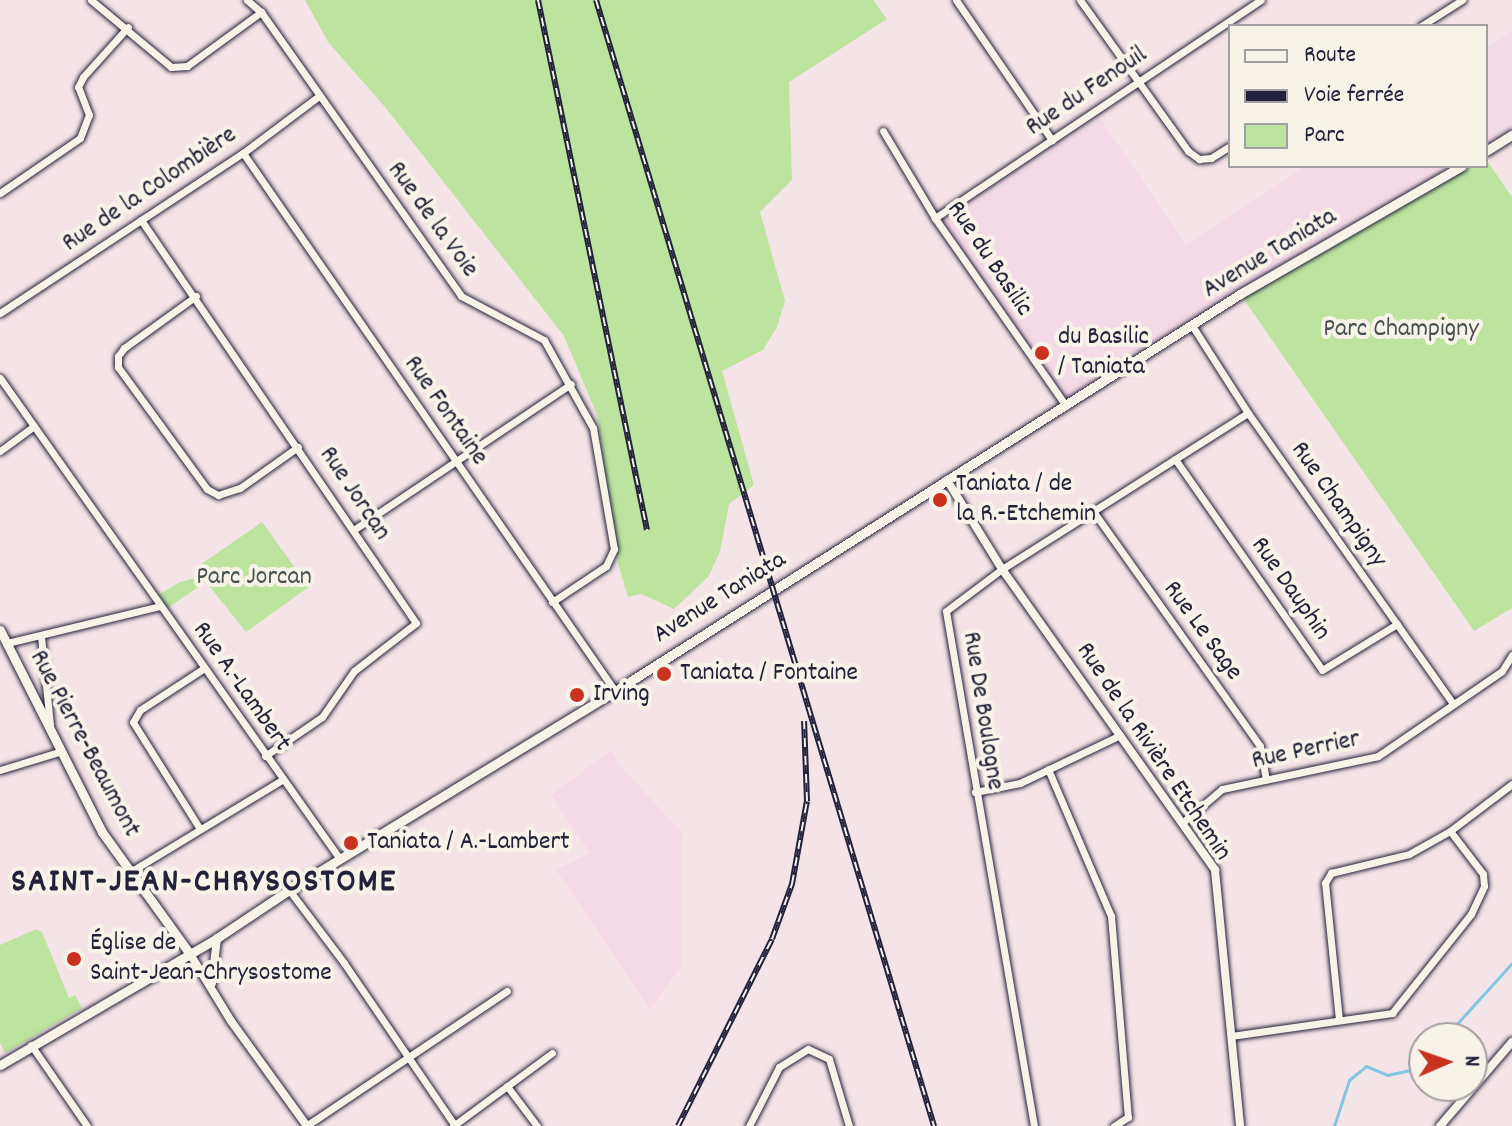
<!DOCTYPE html>
<meta charset="utf-8">
<style>
body{margin:0}
#map{position:relative;width:1512px;height:1126px;overflow:hidden;background:#f5e4e7;font-family:Dekko,sans-serif}
div>[style]{position:absolute}
.built>*{inset:0;background:#f4dae6}
.green>*{inset:0;background:#bce49f}
.stream>*{height:3px;margin:-1.5px;padding:0 1.5px;transform-origin:1.5px;border-radius:1.5px;background:#80c6e1}
.roads{filter:drop-shadow(0 0 2px #22223b) drop-shadow(0 0 2px #22223b)}
.minor>*{height:7px;margin:-3.5px;padding:0 3.5px;transform-origin:3.5px;border-radius:3.5px;background:#f7f3e8}
.tertiary>*{height:8px;margin:-4px;padding:0 4px;transform-origin:4px;border-radius:4px;background:#f7f3e8}
.secondary>*{height:9px;margin:-4.5px;padding:0 4.5px;transform-origin:4.5px;border-radius:4.5px;background:#f7f3e8}
.rail>*{height:6px;margin-top:-3px;transform-origin:0;background:repeating-linear-gradient(90deg,#f7f3e8 0 9px,#22223b 0 18px);box-sizing:border-box;border-block:2px solid #22223b}
.dots>*{width:22px;height:22px;translate:-50% -50%;box-sizing:border-box;border:4px solid #f7f3e8;border-radius:50%}
span{translate:-50% -50%;white-space:nowrap;text-align:center;line-height:1.15;-webkit-text-stroke:8px #f7f3e8;paint-order:stroke}
.street-label{font-size:26px;color:#22223b}
.park-label{font-size:26px;color:#485254}
.poi-label{font-size:26px;color:#22223b}
.left{translate:0 -50%;text-align:left}
.district-label{font-size:34px;color:#22223b;font-weight:700;letter-spacing:2px}
.legend{position:absolute;left:1228px;top:24px;width:260px;height:144px;box-sizing:border-box;background:#f7f3e8;border:2px solid #a29fa3;margin:0;padding:10px 14px;list-style:none;font-size:24px;color:#22223b}
.legend li{display:flex;align-items:center;gap:16px;height:40px}
.legend b{width:40px;border:2px solid #a29fa3}
.north{position:absolute;left:1408px;top:1022px;width:80px;height:80px;box-sizing:border-box;background:#f7f3e8;border:2px solid #a29fa3;border-radius:50%;rotate:88deg;font-size:22px;font-weight:700;line-height:32px;text-align:center;color:#22223b}
.north::after{content:'';display:block;margin:auto;width:28px;height:36px;background:#c8321e;clip-path:polygon(50% 0,100% 100%,50% 72%,0 100%)}
</style>
<div id="map">
<div class="built">
<i style="clip-path:polygon(1512px 31px,1512px 134px,1486px 151px,1486px 48px)"></i>
<i style="clip-path:polygon(1095px 111px,1186px 245px,1306px 166px,1462px 166px,1260px 282px,1066px 406px,935px 218px)"></i>
<i style="clip-path:polygon(612px 750px,617px 762px,682px 833px,681px 967px,650px 1009px,556px 870px,590px 853px,551px 795px)"></i>
</div>
<div class="green">
<i style="clip-path:polygon(305px 0,873px 0,887px 19px,789px 82px,792px 180px,760px 212px,785px 301px,777px 327px,763px 350px,722px 371px,754px 485px,729px 504px,720px 552px,708px 577px,674px 609px,641px 594px,628px 597px,618px 564px,597px 415px,564px 336px,385px 107px,328px 42px)"></i>
<i style="clip-path:polygon(1486px 159px,1512px 197px,1512px 608px,1474px 631px,1240px 294px,1461px 166px,1486px 166px)"></i>
<i style="clip-path:polygon(262px 522px,309px 587px,246px 632px,206px 582px,163px 611px,153px 598px,180px 582px,202px 576px,197px 567px)"></i>
<i style="clip-path:polygon(36px 929px,42px 932px,69px 998px,75px 995px,82px 1008px,5px 1053px,0 1043px,0 945px)"></i>
</div>
<div class="stream">
<i style="left:1444px;top:1038px;width:101px;rotate:-47.8deg"></i>
<i style="left:1334px;top:1126px;width:48px;rotate:-71.9deg"></i>
<i style="left:1349px;top:1080px;width:22px;rotate:-39deg"></i>
<i style="left:1366px;top:1066px;width:23px;rotate:23deg"></i>
<i style="left:1387px;top:1075px;width:30px;rotate:-12deg"></i>
<i style="left:1416px;top:1069px;width:11px;rotate:-45deg"></i>
</div>
<div class="roads">
<div class="minor">
<i style="left:91px;top:0;width:104px;rotate:39.9deg"></i>
<i style="left:171px;top:67px;width:16px;rotate:-4deg"></i>
<i style="left:187px;top:66px;width:92px;rotate:-36.1deg"></i>
<i style="left:247px;top:0;width:18px;rotate:41deg"></i>
<i style="left:261px;top:12px;width:347px;rotate:54.8deg"></i>
<i style="left:461px;top:296px;width:94px;rotate:27.9deg"></i>
<i style="left:544px;top:340px;width:101px;rotate:60.9deg"></i>
<i style="left:593px;top:428px;width:123px;rotate:80.2deg"></i>
<i style="left:614px;top:549px;width:19px;rotate:115deg"></i>
<i style="left:606px;top:566px;width:65px;rotate:146.3deg"></i>
<i style="left:956px;top:0;width:170px;rotate:55.6deg"></i>
<i style="left:1080px;top:0;width:186px;rotate:54.4deg"></i>
<i style="left:1188px;top:151px;width:14px;rotate:36deg"></i>
<i style="left:1199px;top:159px;width:12px;rotate:-5deg"></i>
<i style="left:1211px;top:158px;width:22px;rotate:-32deg"></i>
<i style="left:1421px;top:26px;width:49px;rotate:-32.4deg"></i>
<i style="left:883px;top:131px;width:101px;rotate:59.1deg"></i>
<i style="left:935px;top:218px;width:229px;rotate:55.1deg"></i>
<i style="left:243px;top:153px;width:654px;rotate:55.34deg"></i>
<i style="left:0;top:193px;width:97px;rotate:-34.5deg"></i>
<i style="left:80px;top:138px;width:25px;rotate:-69deg"></i>
<i style="left:89px;top:115px;width:30px;rotate:-111deg"></i>
<i style="left:78px;top:87px;width:11px;rotate:-63deg"></i>
<i style="left:83px;top:77px;width:67px;rotate:-48deg"></i>
<i style="left:935px;top:218px;width:392px;rotate:-33.8deg"></i>
<i style="left:141px;top:220px;width:488px;rotate:55.7deg"></i>
<i style="left:416px;top:623px;width:78px;rotate:142.3deg"></i>
<i style="left:354px;top:671px;width:56px;rotate:124.8deg"></i>
<i style="left:322px;top:717px;width:69px;rotate:145.6deg"></i>
<i style="left:196px;top:296px;width:89px;rotate:144.2deg"></i>
<i style="left:124px;top:348px;width:10px;rotate:127deg"></i>
<i style="left:118px;top:356px;width:11px;rotate:90deg"></i>
<i style="left:118px;top:367px;width:151px;rotate:53.9deg"></i>
<i style="left:207px;top:489px;width:13px;rotate:29deg"></i>
<i style="left:218px;top:495px;width:23px;rotate:-18deg"></i>
<i style="left:240px;top:488px;width:71px;rotate:-35.3deg"></i>
<i style="left:0;top:313px;width:291px;rotate:-33.4deg"></i>
<i style="left:243px;top:153px;width:95px;rotate:-36.9deg"></i>
<i style="left:1193px;top:327px;width:102px;rotate:57.4deg"></i>
<i style="left:1248px;top:413px;width:356px;rotate:54.8deg"></i>
<i style="left:0;top:378px;width:589px;rotate:54.75deg"></i>
<i style="left:0;top:451px;width:42px;rotate:-36.3deg"></i>
<i style="left:1175px;top:459px;width:257px;rotate:55.1deg"></i>
<i style="left:1322px;top:670px;width:88px;rotate:-31.5deg"></i>
<i style="left:1093px;top:511px;width:288px;rotate:54.6deg"></i>
<i style="left:1260px;top:746px;width:34px;rotate:80deg"></i>
<i style="left:355px;top:529px;width:260px;rotate:-33.9deg"></i>
<i style="left:41px;top:636px;width:89px;rotate:84.2deg"></i>
<i style="left:7px;top:643px;width:157px;rotate:-13.6deg"></i>
<i style="left:1048px;top:769px;width:160px;rotate:66.8deg"></i>
<i style="left:1111px;top:916px;width:202px;rotate:85.2deg"></i>
<i style="left:1128px;top:1117px;width:17px;rotate:147deg"></i>
<i style="left:0;top:770px;width:62px;rotate:-17deg"></i>
<i style="left:975px;top:792px;width:46px;rotate:-11.3deg"></i>
<i style="left:1020px;top:783px;width:111px;rotate:-25.6deg"></i>
<i style="left:1182px;top:823px;width:52px;rotate:-40.4deg"></i>
<i style="left:1222px;top:789px;width:159px;rotate:-11.9deg"></i>
<i style="left:1378px;top:756px;width:150px;rotate:-34.4deg"></i>
<i style="left:1502px;top:671px;width:19px;rotate:-58deg"></i>
<i style="left:200px;top:829px;width:126px;rotate:-122.1deg"></i>
<i style="left:133px;top:722px;width:14px;rotate:-60deg"></i>
<i style="left:140px;top:710px;width:75px;rotate:-33.1deg"></i>
<i style="left:130px;top:872px;width:178px;rotate:-31.2deg"></i>
<i style="left:289px;top:890px;width:91px;rotate:53deg"></i>
<i style="left:344px;top:963px;width:197px;rotate:55.7deg"></i>
<i style="left:1339px;top:1020px;width:138px;rotate:-95.8deg"></i>
<i style="left:1325px;top:883px;width:12px;rotate:-59deg"></i>
<i style="left:1331px;top:873px;width:80px;rotate:-13.7deg"></i>
<i style="left:1409px;top:854px;width:47px;rotate:-29.3deg"></i>
<i style="left:1450px;top:831px;width:78px;rotate:-37.2deg"></i>
<i style="left:1231px;top:1036px;width:163px;rotate:-8.1deg"></i>
<i style="left:1392px;top:1013px;width:127px;rotate:-51.4deg"></i>
<i style="left:1471px;top:914px;width:31px;rotate:-65deg"></i>
<i style="left:1484px;top:886px;width:12px;rotate:-95deg"></i>
<i style="left:1483px;top:874px;width:54px;rotate:-127.5deg"></i>
<i style="left:31px;top:1045px;width:98px;rotate:55.3deg"></i>
<i style="left:507px;top:1086px;width:50px;rotate:53.1deg"></i>
<i style="left:306px;top:1126px;width:242px;rotate:-33.9deg"></i>
<i style="left:453px;top:1126px;width:123px;rotate:-36.4deg"></i>
<i style="left:749px;top:1126px;width:66px;rotate:-63deg"></i>
<i style="left:779px;top:1067px;width:34px;rotate:-32deg"></i>
<i style="left:808px;top:1049px;width:23px;rotate:25deg"></i>
<i style="left:829px;top:1059px;width:70px;rotate:73.4deg"></i>
<i style="left:1034px;top:1126px;width:522px;rotate:-99.7deg"></i>
<i style="left:946px;top:611px;width:70px;rotate:-36.9deg"></i>
<i style="left:1002px;top:569px;width:291px;rotate:-32.4deg"></i>
</div>
<div class="tertiary">
<i style="left:947px;top:480px;width:105px;rotate:58.3deg"></i>
<i style="left:1002px;top:569px;width:369px;rotate:54.7deg"></i>
<i style="left:1215px;top:870px;width:257px;rotate:84.4deg"></i>
<i style="left:190px;top:954px;width:79px;rotate:58.5deg"></i>
<i style="left:231px;top:1021px;width:130px;rotate:54.1deg"></i>
<i style="left:212px;top:983px;width:45px;rotate:-83.7deg"></i>
<i style="left:1440px;top:1126px;width:111px;rotate:-49.4deg"></i>
</div>
<div class="secondary">
<i style="left:1486px;top:151px;width:31px;rotate:-32deg"></i>
<i style="left:0;top:630px;width:226px;rotate:63.2deg"></i>
<i style="left:102px;top:832px;width:150px;rotate:54.2deg"></i>
<i style="left:0;top:1065px;width:251px;rotate:-30.3deg"></i>
<i style="left:217px;top:938px;width:87px;rotate:-33.7deg"></i>
<i style="left:289px;top:890px;width:382px;rotate:-31.4deg"></i>
<i style="left:615px;top:691px;width:740px;rotate:-32.42deg"></i>
<i style="left:1240px;top:294px;width:256px;rotate:-30deg"></i>
</div>
</div>
<div class="rail">
<i style="left:538px;top:0;width:541px;rotate:78.38deg"></i>
<i style="left:596px;top:0;width:1176px;rotate:73.29deg"></i>
<i style="left:678px;top:1126px;width:209px;rotate:-63.3deg"></i>
<i style="left:772px;top:939px;width:59px;rotate:-70deg"></i>
<i style="left:792px;top:884px;width:84px;rotate:-79.8deg"></i>
<i style="left:807px;top:801px;width:80px;rotate:-92.1deg"></i>
</div>
<div class="dots">
<i style="left:1042px;top:353px;background:#c8321e"></i>
<i style="left:940px;top:500px;background:#c8321e"></i>
<i style="left:664px;top:674px;background:#c8321e"></i>
<i style="left:577px;top:695px;background:#c8321e"></i>
<i style="left:351px;top:843px;background:#c8321e"></i>
<i style="left:74px;top:959px;background:#c8321e"></i>
</div>
<div class="street-label">
<span style="left:1087px;top:92px;rotate:-34deg">Rue du Fenouil</span>
<span style="left:150px;top:190px;rotate:-34deg">Rue de la Colombière</span>
<span style="left:432px;top:220px;rotate:54deg">Rue de la Voie</span>
<span style="left:1270px;top:254px;rotate:-31deg">Avenue Taniata</span>
<span style="left:989px;top:259px;rotate:56deg">Rue du Basilic</span>
<span style="left:445px;top:411px;rotate:55deg">Rue Fontaine</span>
<span style="left:354px;top:494px;rotate:56deg">Rue Jorcan</span>
<span style="left:1338px;top:505px;rotate:55deg">Rue Champigny</span>
<span style="left:1290px;top:589px;rotate:55deg">Rue Dauphin</span>
<span style="left:720px;top:598px;rotate:-32deg">Avenue Taniata</span>
<span style="left:1202px;top:631px;rotate:54deg">Rue Le Sage</span>
<span style="left:241px;top:687px;rotate:55deg">Rue A.-Lambert</span>
<span style="left:982px;top:711px;rotate:81deg">Rue De Boulogne</span>
<span style="left:84px;top:744px;rotate:62deg">Rue Pierre-Beaumont</span>
<span style="left:1306px;top:751px;rotate:-12deg">Rue Perrier</span>
<span style="left:1153px;top:752px;rotate:56deg">Rue de la Rivière Etchemin</span>
</div>
<div class="park-label">
<span style="left:1401px;top:330px">Parc Champigny</span>
<span style="left:254px;top:578px">Parc Jorcan</span>
</div>
<div class="poi-label">
<span class="left" style="left:1058px;top:353px">du Basilic<br>/ Taniata</span>
<span class="left" style="left:956px;top:500px">Taniata / de<br>la R.-Etchemin</span>
<span class="left" style="left:680px;top:674px">Taniata / Fontaine</span>
<span class="left" style="left:593px;top:695px">Irving</span>
<span class="left" style="left:367px;top:843px">Taniata / A.-Lambert</span>
<span class="left" style="left:90px;top:959px">Église de<br>Saint-Jean-Chrysostome</span>
</div>
<div class="district-label">
<span style="left:204px;top:884px">SAINT-JEAN-CHRYSOSTOME</span>
</div>
<ul class="legend">
<li><b style="height:10px;background:#f7f3e8"></b>Route</li>
<li><b style="height:10px;background:#22223b"></b>Voie ferrée</li>
<li><b style="height:22px;background:#bce49f"></b>Parc</li>
</ul>
<div class="north">N</div>
</div>
